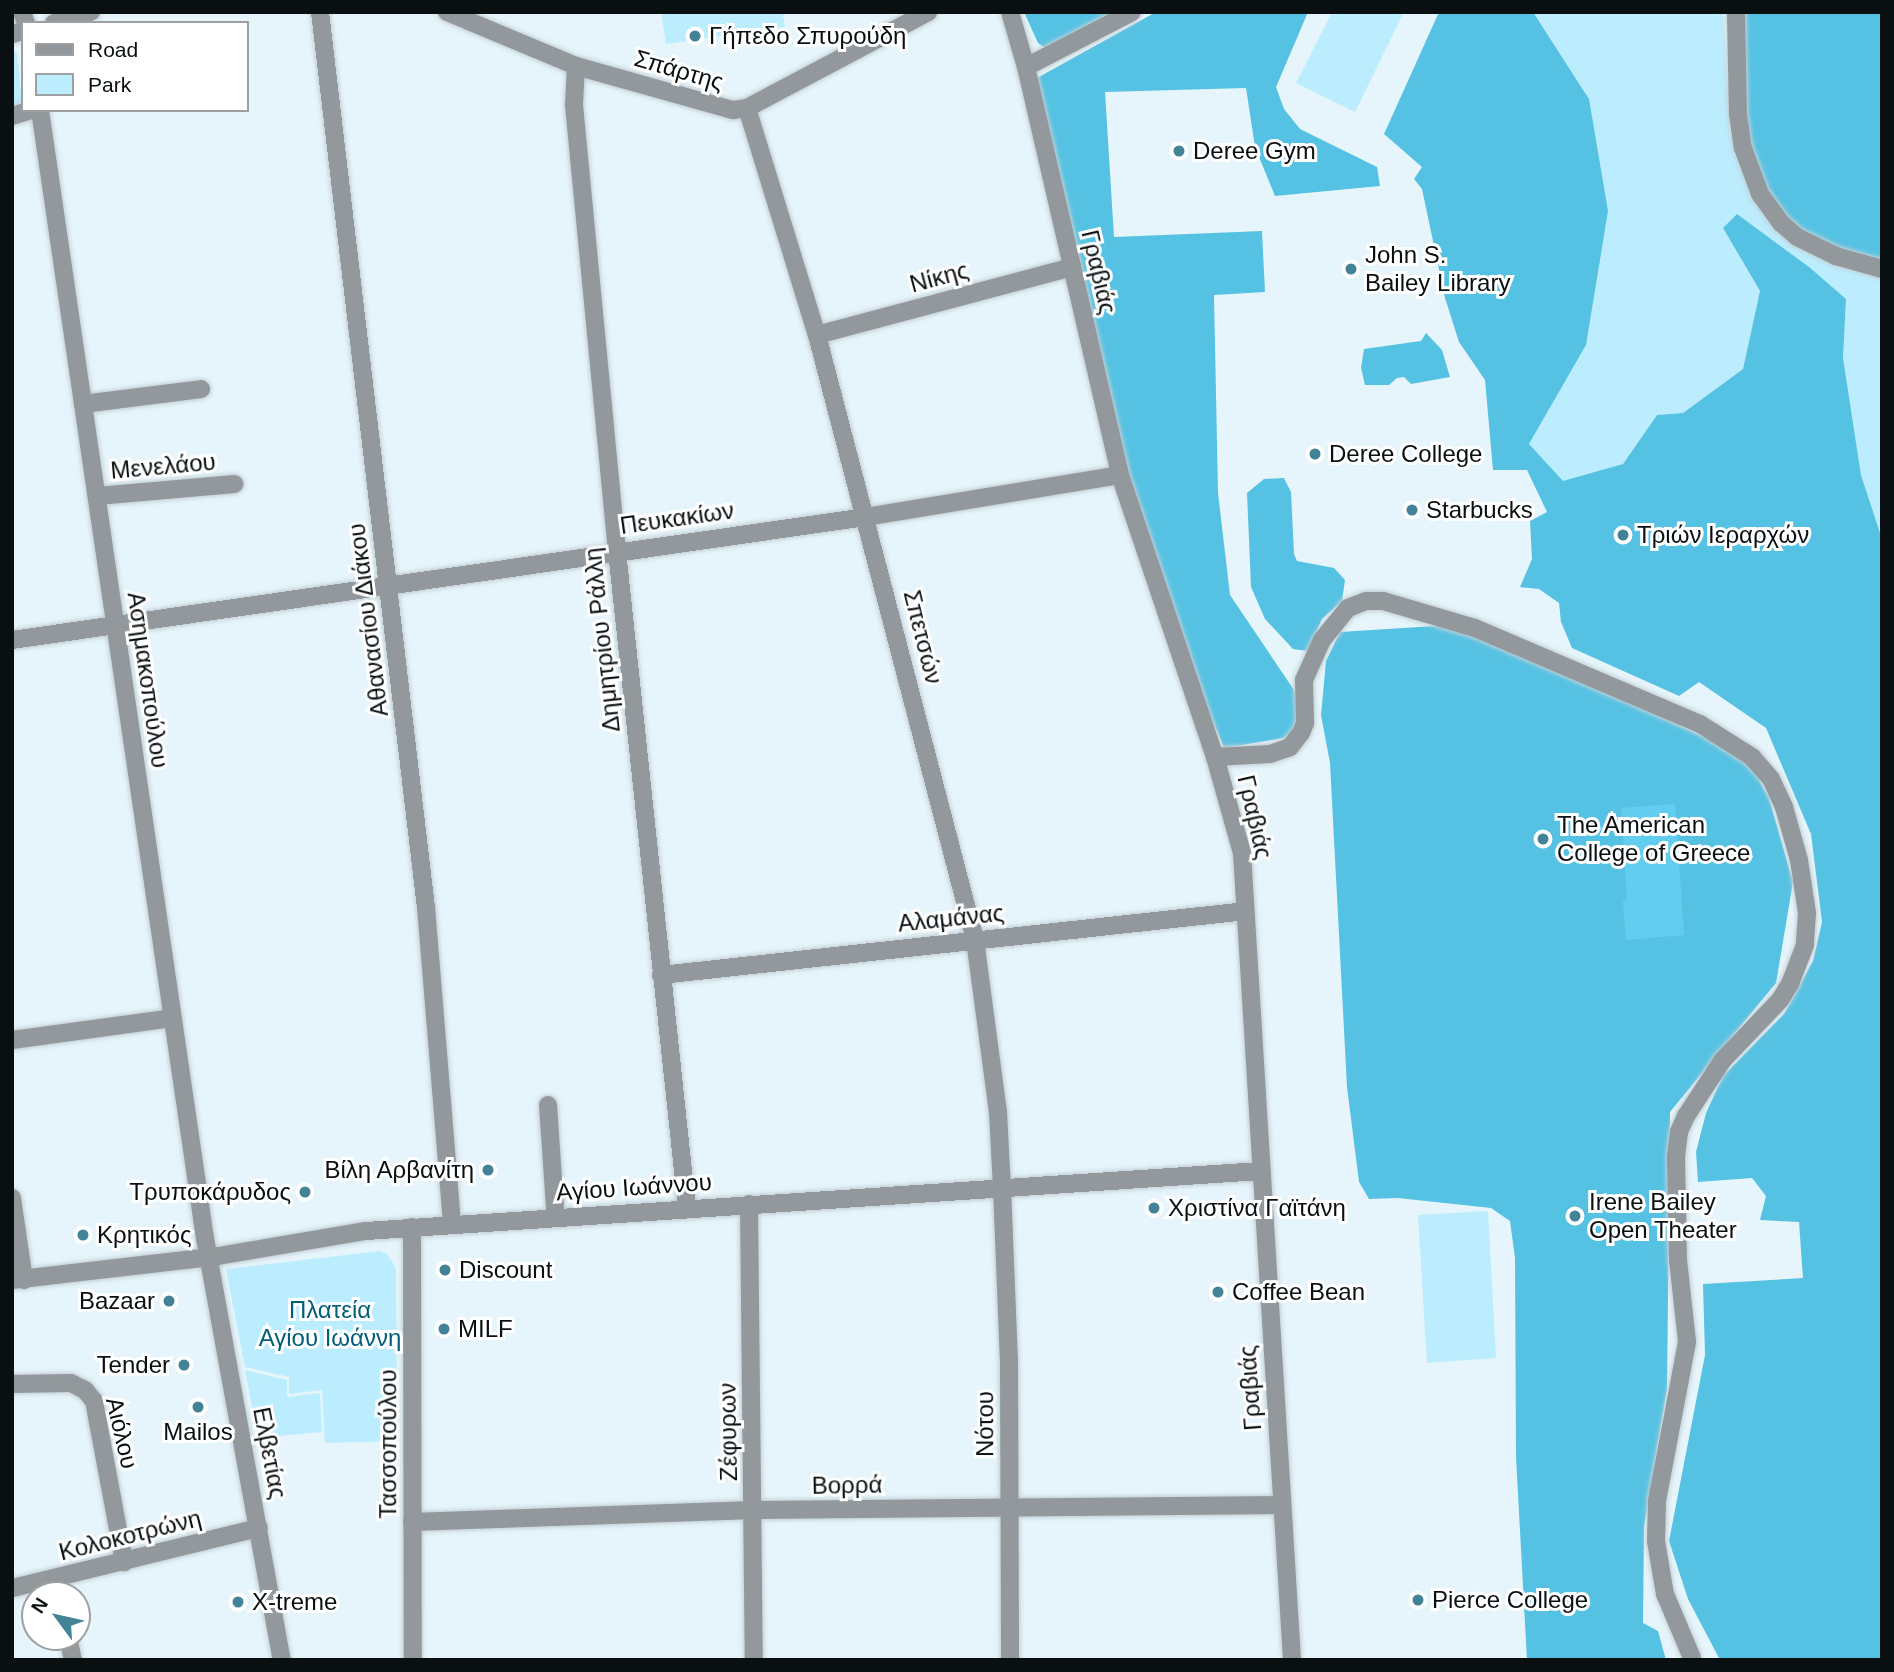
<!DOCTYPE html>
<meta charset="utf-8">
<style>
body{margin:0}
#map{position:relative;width:1894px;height:1672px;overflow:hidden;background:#e6f5fb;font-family:Helvetica,sans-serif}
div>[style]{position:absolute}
.green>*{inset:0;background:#bbedfe}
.forest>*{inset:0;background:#56c2e3}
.water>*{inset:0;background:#62cdef}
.roads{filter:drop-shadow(0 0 2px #c3d0d6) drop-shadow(0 0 2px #c3d0d6)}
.minor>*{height:18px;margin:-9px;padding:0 9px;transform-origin:9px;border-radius:9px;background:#92989b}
.dots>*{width:19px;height:19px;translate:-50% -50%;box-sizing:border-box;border:4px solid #fff;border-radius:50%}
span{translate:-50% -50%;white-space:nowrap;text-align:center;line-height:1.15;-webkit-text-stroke:6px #fff;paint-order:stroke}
.poi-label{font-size:24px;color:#0a0f11}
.left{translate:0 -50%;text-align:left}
.right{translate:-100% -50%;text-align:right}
.street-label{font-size:24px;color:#0a0f11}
.park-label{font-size:24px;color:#005f76}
.frame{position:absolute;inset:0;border:14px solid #0a0f11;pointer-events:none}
.legend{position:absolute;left:21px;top:21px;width:228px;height:91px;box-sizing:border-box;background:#fff;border:2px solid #9d9fa0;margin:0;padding:9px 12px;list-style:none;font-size:21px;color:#0a0f11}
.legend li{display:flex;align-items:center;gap:14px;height:35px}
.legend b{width:35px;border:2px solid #9d9fa0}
.north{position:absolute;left:21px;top:1581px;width:70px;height:70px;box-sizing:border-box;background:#fff;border:2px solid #9d9fa0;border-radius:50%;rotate:303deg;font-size:19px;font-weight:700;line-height:28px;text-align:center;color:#0a0f11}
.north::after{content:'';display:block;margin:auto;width:24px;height:32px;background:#438397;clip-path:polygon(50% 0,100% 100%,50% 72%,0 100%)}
</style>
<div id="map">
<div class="green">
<i style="clip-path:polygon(661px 12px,783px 12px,785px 27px,666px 44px)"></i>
<i style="clip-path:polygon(1332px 12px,1404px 12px,1355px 112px,1296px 83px)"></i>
<i style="clip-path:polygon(1533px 12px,1723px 12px,1730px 133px,1752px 189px,1882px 276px,1882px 539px,1861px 475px,1843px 358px,1846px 299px,1723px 228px,1760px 291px,1743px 369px,1683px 413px,1657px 415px,1623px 464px,1563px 482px,1529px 444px,1586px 345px,1589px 99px)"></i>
<i style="clip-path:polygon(12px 49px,17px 54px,22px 101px,12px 109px)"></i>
<i style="clip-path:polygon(1488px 1211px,1496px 1358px,1427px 1363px,1418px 1215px)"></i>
<i style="clip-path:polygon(380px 1251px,387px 1254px,396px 1268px,397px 1441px,325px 1443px,322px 1390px,289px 1394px,289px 1377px,245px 1367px,226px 1269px)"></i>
<i style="clip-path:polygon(245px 1370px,287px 1380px,287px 1397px,320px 1393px,322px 1432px,258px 1438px)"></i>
</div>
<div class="forest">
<i style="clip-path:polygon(1024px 12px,1112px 12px,1045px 48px,1038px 43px)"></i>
<i style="clip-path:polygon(1156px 12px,1308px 12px,1276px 87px,1284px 109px,1300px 129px,1377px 167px,1380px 186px,1275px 196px,1255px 147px,1246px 88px,1105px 92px,1114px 237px,1262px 231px,1265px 292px,1214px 295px,1218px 493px,1230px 595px,1294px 690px,1300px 711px,1295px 729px,1284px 738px,1224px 748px,1189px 663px,1155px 567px,1129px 473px,1037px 78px)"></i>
<i style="clip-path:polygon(1439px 12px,1533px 12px,1589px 99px,1608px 211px,1586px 345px,1529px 444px,1563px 481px,1623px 464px,1657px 415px,1683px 413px,1743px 369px,1760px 291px,1723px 228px,1737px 214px,1809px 267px,1846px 299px,1843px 358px,1861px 475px,1882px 539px,1882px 1660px,1720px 1660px,1688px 1599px,1669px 1541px,1705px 1355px,1703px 1284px,1803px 1278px,1799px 1222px,1760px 1220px,1766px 1196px,1752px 1178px,1698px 1182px,1696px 1152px,1706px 1113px,1723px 1076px,1784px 1014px,1813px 961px,1822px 922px,1811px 834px,1766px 728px,1699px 682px,1679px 696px,1572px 648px,1561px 622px,1559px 603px,1539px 589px,1520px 587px,1532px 559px,1530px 521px,1547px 512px,1527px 470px,1493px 470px,1485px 380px,1459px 342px,1445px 298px,1422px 189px,1414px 179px,1422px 167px,1384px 134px)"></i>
<i style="clip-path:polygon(1742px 12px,1882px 12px,1882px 276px,1782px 232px,1747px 143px)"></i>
<i style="clip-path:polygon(1426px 333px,1442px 350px,1450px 377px,1411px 384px,1404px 377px,1397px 378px,1389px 385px,1365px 385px,1361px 368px,1364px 349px,1421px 341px)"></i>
<i style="clip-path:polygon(1284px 478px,1291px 492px,1294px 554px,1297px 561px,1334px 568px,1345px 580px,1342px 601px,1322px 619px,1308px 651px,1293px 649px,1265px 619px,1251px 587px,1247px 493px,1264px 479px)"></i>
<i style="clip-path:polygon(1450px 625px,1549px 666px,1663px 718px,1725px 747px,1751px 765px,1769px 798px,1793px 882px,1776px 983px,1670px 1112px,1667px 1389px,1644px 1527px,1643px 1623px,1658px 1631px,1666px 1660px,1527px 1660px,1516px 1457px,1515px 1258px,1510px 1221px,1491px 1208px,1398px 1198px,1369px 1199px,1359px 1182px,1347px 1087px,1330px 763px,1321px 715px,1326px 661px,1340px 632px)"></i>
</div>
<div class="water">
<i style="clip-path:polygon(1675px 804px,1684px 935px,1626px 940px,1623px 900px,1627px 899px,1621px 808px)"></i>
</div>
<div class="roads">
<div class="minor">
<i style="left:22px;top:12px;width:12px;rotate:70deg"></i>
<i style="left:320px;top:12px;width:901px;rotate:83.25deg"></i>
<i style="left:426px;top:907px;width:318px;rotate:85.3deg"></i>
<i style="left:447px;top:12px;width:140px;rotate:22.7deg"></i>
<i style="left:576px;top:66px;width:163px;rotate:15.7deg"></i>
<i style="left:733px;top:110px;width:14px;rotate:-8deg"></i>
<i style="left:747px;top:108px;width:205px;rotate:-27.9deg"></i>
<i style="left:1010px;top:12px;width:57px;rotate:73.8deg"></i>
<i style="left:1026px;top:67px;width:419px;rotate:77deg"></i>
<i style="left:1120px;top:475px;width:298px;rotate:71.4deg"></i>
<i style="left:1215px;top:757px;width:100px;rotate:74.3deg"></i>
<i style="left:1242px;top:853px;width:809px;rotate:86.45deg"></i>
<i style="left:1736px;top:12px;width:102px;rotate:88.9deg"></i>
<i style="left:1738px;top:114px;width:34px;rotate:82deg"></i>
<i style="left:1743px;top:148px;width:49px;rotate:69.7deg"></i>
<i style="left:1760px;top:194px;width:36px;rotate:54deg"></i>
<i style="left:1781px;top:223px;width:21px;rotate:41deg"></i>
<i style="left:1797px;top:237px;width:43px;rotate:26deg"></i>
<i style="left:1836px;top:256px;width:48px;rotate:15.8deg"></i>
<i style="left:54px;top:23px;width:39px;rotate:-17deg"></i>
<i style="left:12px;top:34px;width:11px;rotate:-15deg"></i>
<i style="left:576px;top:66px;width:39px;rotate:93deg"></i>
<i style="left:574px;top:105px;width:448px;rotate:84.5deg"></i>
<i style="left:617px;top:551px;width:661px;rotate:83.92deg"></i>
<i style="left:1026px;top:67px;width:119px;rotate:-27.4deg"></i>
<i style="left:747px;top:108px;width:238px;rotate:72.9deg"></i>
<i style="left:817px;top:335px;width:625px;rotate:75.36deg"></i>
<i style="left:975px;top:940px;width:174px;rotate:82.4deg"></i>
<i style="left:998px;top:1112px;width:76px;rotate:87deg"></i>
<i style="left:1002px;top:1188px;width:173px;rotate:87.7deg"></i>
<i style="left:1009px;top:1361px;width:299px;rotate:89.8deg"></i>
<i style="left:40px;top:110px;width:1140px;rotate:81.68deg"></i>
<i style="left:205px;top:1238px;width:429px;rotate:79.7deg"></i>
<i style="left:12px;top:116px;width:21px;rotate:-17deg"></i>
<i style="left:817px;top:335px;width:264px;rotate:-14.9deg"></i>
<i style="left:83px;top:404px;width:119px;rotate:-7.2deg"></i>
<i style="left:97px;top:496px;width:138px;rotate:-5deg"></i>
<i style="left:12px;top:640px;width:863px;rotate:-8.2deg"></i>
<i style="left:866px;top:517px;width:257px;rotate:-9.4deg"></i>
<i style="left:1215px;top:757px;width:55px;rotate:-3.1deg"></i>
<i style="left:1270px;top:754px;width:21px;rotate:-19deg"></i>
<i style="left:1290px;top:747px;width:18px;rotate:-52deg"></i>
<i style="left:1301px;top:733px;width:11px;rotate:-68deg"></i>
<i style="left:1305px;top:723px;width:43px;rotate:-91.3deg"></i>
<i style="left:1304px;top:680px;width:44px;rotate:-65.8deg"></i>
<i style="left:1322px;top:640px;width:41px;rotate:-50.9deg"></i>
<i style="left:1348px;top:608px;width:19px;rotate:-21deg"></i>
<i style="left:1366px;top:601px;width:17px"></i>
<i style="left:1383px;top:601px;width:96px;rotate:16.4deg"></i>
<i style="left:1475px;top:628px;width:245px;rotate:23.1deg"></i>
<i style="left:1700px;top:724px;width:62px;rotate:32.4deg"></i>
<i style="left:1752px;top:757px;width:29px;rotate:49deg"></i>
<i style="left:1771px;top:779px;width:31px;rotate:65deg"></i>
<i style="left:1784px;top:807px;width:55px;rotate:74.2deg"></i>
<i style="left:1799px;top:860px;width:54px;rotate:81.4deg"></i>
<i style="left:1807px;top:913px;width:32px;rotate:94deg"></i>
<i style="left:1805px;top:945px;width:40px;rotate:111deg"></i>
<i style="left:1791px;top:982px;width:21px;rotate:121deg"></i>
<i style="left:1780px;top:1000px;width:84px;rotate:133.6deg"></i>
<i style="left:1722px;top:1061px;width:66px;rotate:123.2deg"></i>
<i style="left:1686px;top:1116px;width:17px;rotate:114deg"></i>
<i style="left:1679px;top:1132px;width:26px;rotate:97deg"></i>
<i style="left:1676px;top:1158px;width:102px;rotate:88.9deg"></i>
<i style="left:1678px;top:1260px;width:82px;rotate:83.7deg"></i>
<i style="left:1687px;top:1342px;width:162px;rotate:100.7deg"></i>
<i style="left:1657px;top:1501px;width:40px;rotate:91.4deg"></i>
<i style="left:1656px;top:1541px;width:54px;rotate:80.4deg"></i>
<i style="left:1665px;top:1594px;width:69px;rotate:67.1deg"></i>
<i style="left:661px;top:975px;width:588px;rotate:-6.24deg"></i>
<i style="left:12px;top:1040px;width:162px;rotate:-7.8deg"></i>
<i style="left:548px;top:1105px;width:103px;rotate:86.1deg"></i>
<i style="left:12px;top:1198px;width:83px;rotate:81.7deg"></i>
<i style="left:749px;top:1204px;width:456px;rotate:89.4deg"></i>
<i style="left:412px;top:1227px;width:433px;rotate:89.9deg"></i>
<i style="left:12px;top:1280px;width:207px;rotate:-6.6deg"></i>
<i style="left:218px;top:1256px;width:150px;rotate:-9.6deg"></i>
<i style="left:366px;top:1231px;width:897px;rotate:-3.84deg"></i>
<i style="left:12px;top:1384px;width:59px;rotate:-1deg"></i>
<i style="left:71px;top:1383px;width:16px;rotate:27deg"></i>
<i style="left:85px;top:1390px;width:14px;rotate:51deg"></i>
<i style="left:94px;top:1401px;width:164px;rotate:79.4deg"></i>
<i style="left:412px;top:1522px;width:342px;rotate:-2deg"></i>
<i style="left:754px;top:1510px;width:528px;rotate:-0.54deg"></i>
<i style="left:12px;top:1588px;width:254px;rotate:-13.7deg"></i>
<i style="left:68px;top:1637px;width:24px;rotate:78deg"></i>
</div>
</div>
<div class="dots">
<i style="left:695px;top:36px;background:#438397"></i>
<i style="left:1179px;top:151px;background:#438397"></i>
<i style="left:1351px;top:269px;background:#438397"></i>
<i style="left:1315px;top:454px;background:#438397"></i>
<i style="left:1412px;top:510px;background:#438397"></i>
<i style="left:1623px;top:535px;background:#438397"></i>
<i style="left:1543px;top:839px;background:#438397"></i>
<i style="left:488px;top:1170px;background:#438397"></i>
<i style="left:305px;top:1192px;background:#438397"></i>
<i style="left:1154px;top:1208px;background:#438397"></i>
<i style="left:1575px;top:1216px;background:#438397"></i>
<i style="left:83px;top:1235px;background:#438397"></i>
<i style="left:445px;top:1270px;background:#438397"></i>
<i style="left:1218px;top:1292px;background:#438397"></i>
<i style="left:169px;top:1301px;background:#438397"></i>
<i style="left:444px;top:1329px;background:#438397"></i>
<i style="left:184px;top:1365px;background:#438397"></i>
<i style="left:198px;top:1407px;background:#438397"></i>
<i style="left:1418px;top:1600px;background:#438397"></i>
<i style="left:238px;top:1602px;background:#438397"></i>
</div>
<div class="poi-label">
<span class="left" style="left:709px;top:36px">Γήπεδο Σπυρούδη</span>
<span class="left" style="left:1193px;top:151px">Deree Gym</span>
<span class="left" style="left:1365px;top:269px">John S.<br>Bailey Library</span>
<span class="left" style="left:1329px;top:454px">Deree College</span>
<span class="left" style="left:1426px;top:510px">Starbucks</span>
<span class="left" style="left:1637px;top:535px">Τριών Ιεραρχών</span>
<span class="left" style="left:1557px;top:839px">The American<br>College of Greece</span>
<span class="right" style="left:474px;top:1170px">Βίλη Αρβανίτη</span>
<span class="right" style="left:291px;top:1192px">Τρυποκάρυδος</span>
<span class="left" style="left:1589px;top:1216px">Irene Bailey<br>Open Theater</span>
<span class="left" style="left:1168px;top:1208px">Χριστίνα Γαϊτάνη</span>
<span class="left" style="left:97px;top:1235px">Κρητικός</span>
<span class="left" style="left:459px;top:1270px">Discount</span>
<span class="left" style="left:1232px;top:1292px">Coffee Bean</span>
<span class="right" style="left:155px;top:1301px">Bazaar</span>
<span class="left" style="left:458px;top:1329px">MILF</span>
<span class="right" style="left:170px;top:1365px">Tender</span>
<span style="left:198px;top:1432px">Mailos</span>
<span class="left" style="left:1432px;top:1600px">Pierce College</span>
<span class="left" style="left:252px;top:1602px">X-treme</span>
</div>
<div class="street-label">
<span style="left:679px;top:70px;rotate:16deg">Σπάρτης</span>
<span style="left:1099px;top:272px;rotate:77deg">Γραβιάς</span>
<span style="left:939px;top:277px;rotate:-15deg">Νίκης</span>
<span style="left:163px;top:466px;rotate:-5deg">Μενελάου</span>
<span style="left:677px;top:518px;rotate:-8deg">Πευκακίων</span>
<span style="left:368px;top:620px;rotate:-97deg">Αθανασίου Διάκου</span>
<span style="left:923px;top:637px;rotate:76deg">Σπετσών</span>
<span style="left:602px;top:640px;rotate:-96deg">Δημητρίου Ράλλη</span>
<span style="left:148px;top:680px;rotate:82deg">Ασημακοπούλου</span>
<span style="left:1255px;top:817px;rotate:77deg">Γραβιάς</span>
<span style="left:951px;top:918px;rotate:-6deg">Αλαμάνας</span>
<span style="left:634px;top:1187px;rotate:-4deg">Αγίου Ιωάννου</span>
<span style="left:1250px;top:1388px;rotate:-94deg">Γραβιάς</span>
<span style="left:985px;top:1424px;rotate:-90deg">Νότου</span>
<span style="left:728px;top:1432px;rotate:-91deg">Ζέφυρων</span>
<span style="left:122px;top:1433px;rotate:77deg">Αιόλου</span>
<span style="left:388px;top:1444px;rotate:-90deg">Τασσοπούλου</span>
<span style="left:270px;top:1453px;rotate:79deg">Ελβετίας</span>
<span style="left:847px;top:1485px;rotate:-1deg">Βορρά</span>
<span style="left:130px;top:1535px;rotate:-14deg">Κολοκοτρώνη</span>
</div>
<div class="park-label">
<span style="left:330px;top:1324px">Πλατεία<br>Αγίου Ιωάννη</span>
</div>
<div class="frame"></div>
<ul class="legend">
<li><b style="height:9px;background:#92989b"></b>Road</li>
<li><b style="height:19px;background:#bbedfe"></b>Park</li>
</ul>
<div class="north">N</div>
</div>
